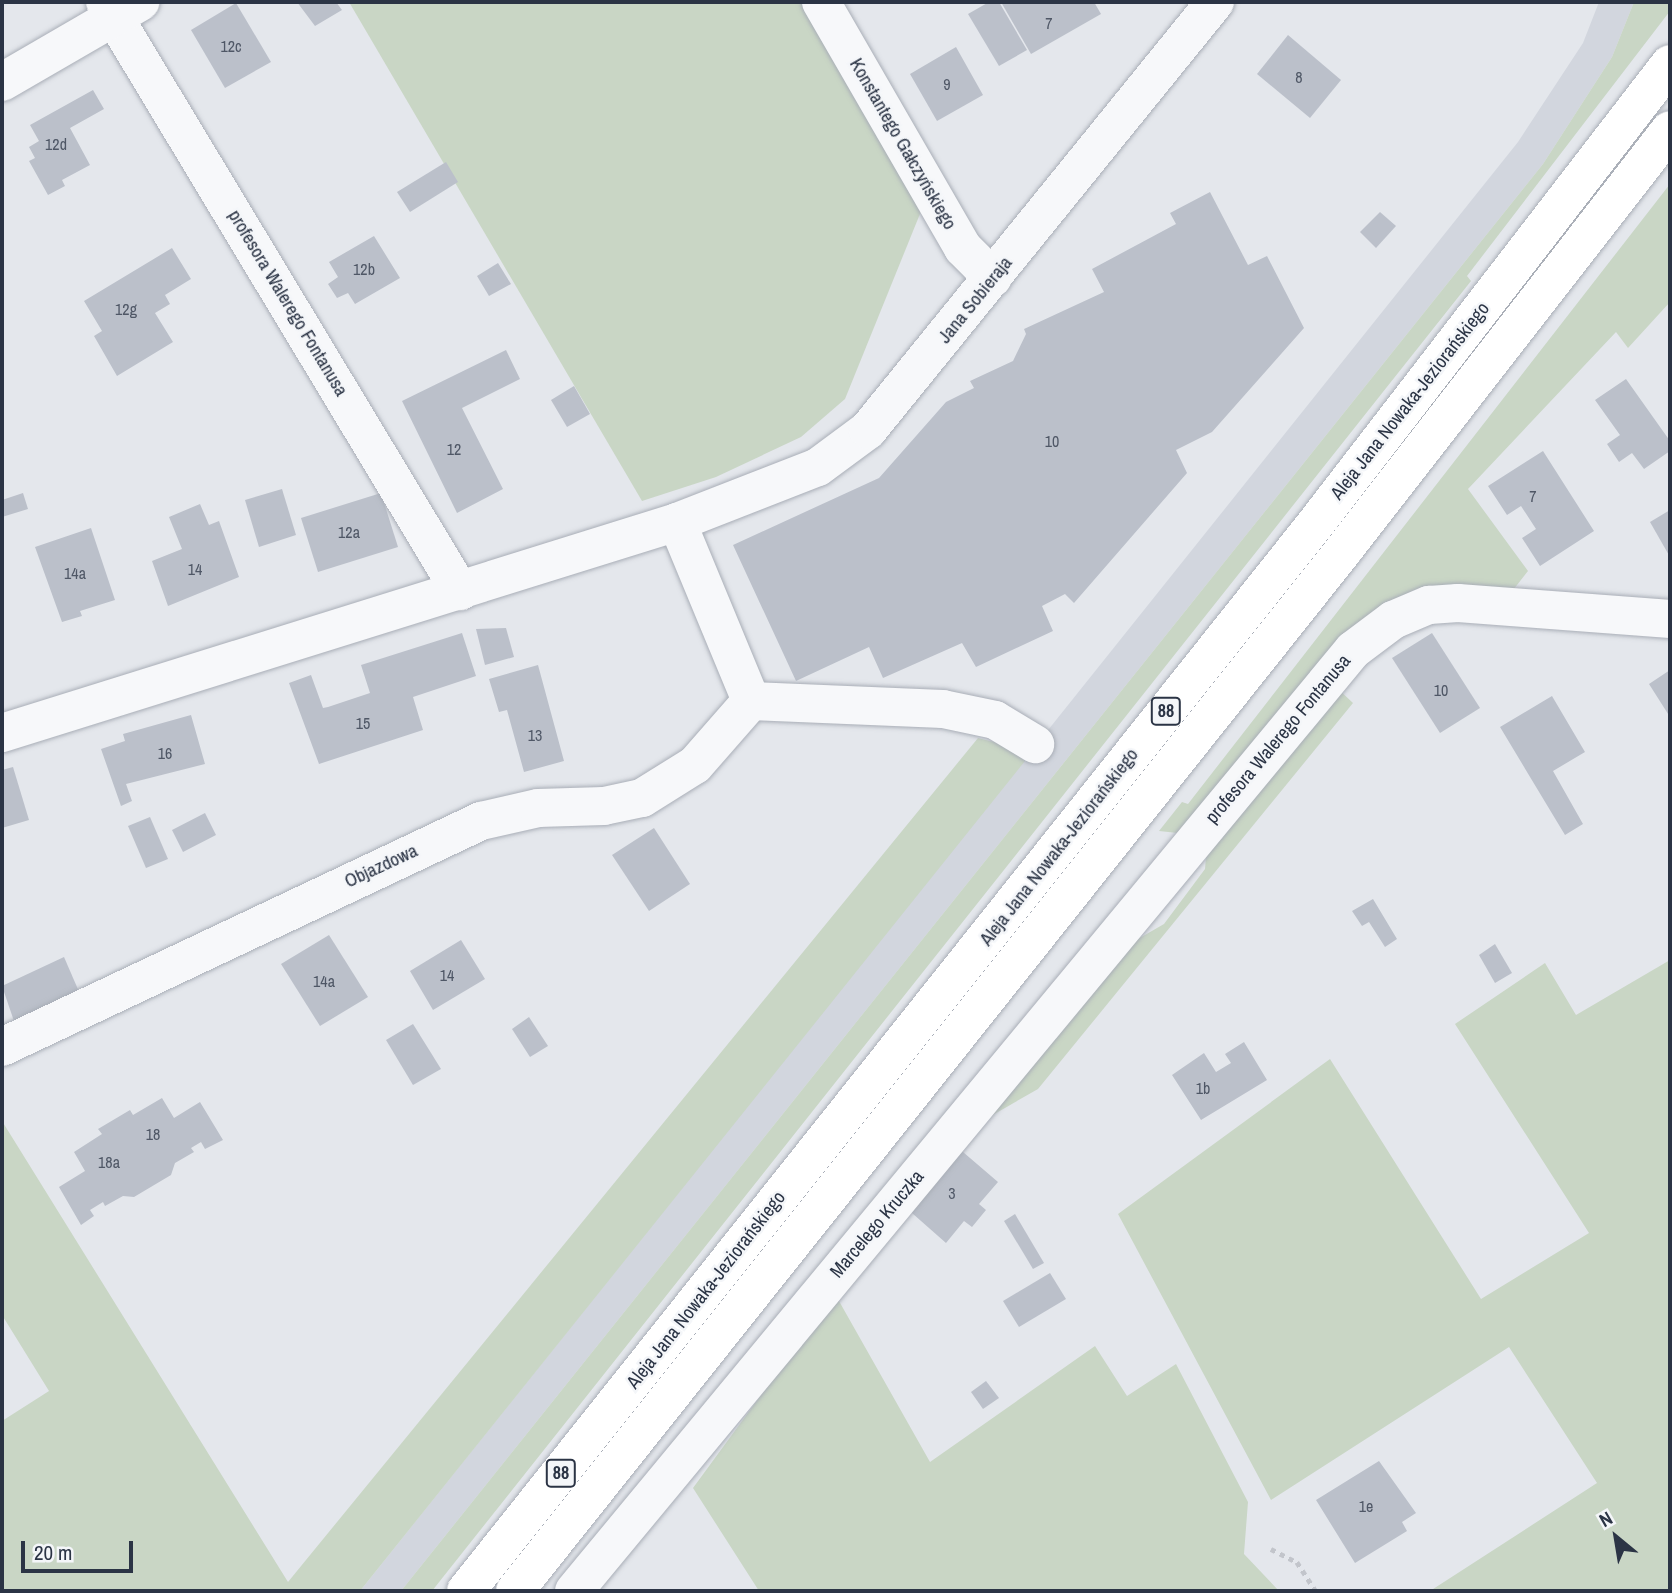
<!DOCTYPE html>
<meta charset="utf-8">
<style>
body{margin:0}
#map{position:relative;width:1672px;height:1593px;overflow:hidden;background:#e4e7ec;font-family:"Archivo Narrow",sans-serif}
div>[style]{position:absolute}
.built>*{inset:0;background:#d2d6de}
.green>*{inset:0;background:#c9d6c5}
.building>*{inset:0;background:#bbc0ca}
.path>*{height:4.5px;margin-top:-2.25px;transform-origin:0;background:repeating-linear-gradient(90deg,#c2c5cb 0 5px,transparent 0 10px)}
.roads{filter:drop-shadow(0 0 2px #a9aeb7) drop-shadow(0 0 2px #a9aeb7)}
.street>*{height:38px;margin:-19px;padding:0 19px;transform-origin:19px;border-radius:19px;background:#f7f8fa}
.primary>*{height:38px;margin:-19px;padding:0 19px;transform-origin:19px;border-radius:19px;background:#fff}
span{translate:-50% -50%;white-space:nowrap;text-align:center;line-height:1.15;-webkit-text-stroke:5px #f4f6f9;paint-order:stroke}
.number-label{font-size:16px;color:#4f5766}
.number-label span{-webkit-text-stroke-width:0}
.shield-label span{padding:2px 5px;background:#f4f6f9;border:2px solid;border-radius:5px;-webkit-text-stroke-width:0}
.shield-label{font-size:18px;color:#2b3445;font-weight:700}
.street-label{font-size:19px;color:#2b3445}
.frame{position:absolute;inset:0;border:4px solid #2b3445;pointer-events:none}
.north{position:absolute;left:1581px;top:1502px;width:70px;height:70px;-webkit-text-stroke:5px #f4f6f9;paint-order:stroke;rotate:330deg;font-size:19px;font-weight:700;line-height:28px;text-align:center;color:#2b3445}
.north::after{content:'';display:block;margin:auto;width:24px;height:32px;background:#2b3445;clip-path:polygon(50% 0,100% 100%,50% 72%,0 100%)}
.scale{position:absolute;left:21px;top:1541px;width:112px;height:32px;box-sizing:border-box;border:4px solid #2b3445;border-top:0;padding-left:9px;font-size:21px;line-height:24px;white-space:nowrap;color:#2b3445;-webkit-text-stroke:5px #f4f6f9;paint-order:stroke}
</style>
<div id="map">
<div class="built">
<i style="clip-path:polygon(1599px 2px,1634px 2px,1612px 57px,1543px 164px,401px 1591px,360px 1591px,1518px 142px,1583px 43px)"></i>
</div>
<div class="green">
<i style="clip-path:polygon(349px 2px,807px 2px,924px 204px,845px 399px,801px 437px,716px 477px,642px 501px)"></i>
<i style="clip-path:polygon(1634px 2px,1670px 2px,1670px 11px,1467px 276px,1471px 281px,432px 1591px,401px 1591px,1543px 164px,1612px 57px)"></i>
<i style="clip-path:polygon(1670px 184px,1670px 302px,1628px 348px,1616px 332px,1468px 489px,1528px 571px,1510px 594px,1428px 595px,1187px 834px,1159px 831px,1182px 802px,1188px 804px)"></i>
<i style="clip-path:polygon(1337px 688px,1353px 703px,1038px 1089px,977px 1124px,1131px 943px,1164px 924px,1205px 869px,1207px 845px)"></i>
<i style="clip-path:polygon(978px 738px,1002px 744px,1025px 761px,360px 1591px,2px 1591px,2px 1421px,49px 1391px,2px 1315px,2px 1121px,288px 1582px)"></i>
<i style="clip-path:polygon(1670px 960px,1670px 1591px,1430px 1591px,1597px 1483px,1509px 1347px,1271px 1500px,1118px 1214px,1330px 1059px,1481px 1299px,1589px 1233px,1455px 1024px,1545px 963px,1576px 1015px)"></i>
<i style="clip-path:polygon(835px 1294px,930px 1462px,1095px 1346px,1127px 1396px,1176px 1364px,1248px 1502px,1244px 1554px,1279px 1591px,759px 1591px,693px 1488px)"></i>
</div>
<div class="building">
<i style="clip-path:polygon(297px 2px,336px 2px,342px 10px,315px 26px)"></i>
<i style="clip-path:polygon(989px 2px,999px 2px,1027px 50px,999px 66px,968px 14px)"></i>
<i style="clip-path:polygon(1001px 2px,1094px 2px,1101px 14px,1031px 54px)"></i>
<i style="clip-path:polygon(236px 3px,271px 62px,225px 88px,191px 30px)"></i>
<i style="clip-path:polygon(1288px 35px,1341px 80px,1310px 118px,1257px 74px)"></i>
<i style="clip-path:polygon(956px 47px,983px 95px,937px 121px,910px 74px)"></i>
<i style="clip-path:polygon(93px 90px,104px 109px,70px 128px,90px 165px,62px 180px,65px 186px,48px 195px,29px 161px,35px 158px,29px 147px,39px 141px,30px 125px)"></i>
<i style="clip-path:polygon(446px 162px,458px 182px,410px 212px,397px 192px)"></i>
<i style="clip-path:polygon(1210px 192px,1248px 265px,1267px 256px,1304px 328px,1212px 432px,1176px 450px,1187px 473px,1074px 603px,1065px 594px,1042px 606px,1053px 631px,976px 667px,962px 643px,883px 678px,869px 647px,796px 681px,733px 545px,879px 478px,946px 402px,974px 388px,970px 381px,1013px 361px,1026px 334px,1024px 329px,1104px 292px,1092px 269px,1176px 224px,1170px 213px)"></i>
<i style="clip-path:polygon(1380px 212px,1396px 226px,1376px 248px,1360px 232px)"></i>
<i style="clip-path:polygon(374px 236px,400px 278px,355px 304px,348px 293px,337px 298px,328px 284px,338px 277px,329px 262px)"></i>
<i style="clip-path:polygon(172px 248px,191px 279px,165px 295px,170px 304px,155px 313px,173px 342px,117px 376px,94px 336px,102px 331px,84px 301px)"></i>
<i style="clip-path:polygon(498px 263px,511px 284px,489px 296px,477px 276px)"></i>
<i style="clip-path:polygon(506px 350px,520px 379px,462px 408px,503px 489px,457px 513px,402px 401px)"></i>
<i style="clip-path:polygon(1626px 379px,1670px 441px,1670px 451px,1644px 469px,1632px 453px,1619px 462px,1607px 444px,1620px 435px,1595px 400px)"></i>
<i style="clip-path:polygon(574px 386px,590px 414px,567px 427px,551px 400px)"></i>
<i style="clip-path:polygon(1543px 451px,1594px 531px,1540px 566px,1522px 538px,1536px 529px,1521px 506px,1507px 515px,1488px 486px)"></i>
<i style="clip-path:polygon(282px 489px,296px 535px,259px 547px,245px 500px)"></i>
<i style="clip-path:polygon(23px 493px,28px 509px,2px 517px,2px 500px)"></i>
<i style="clip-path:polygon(381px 493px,398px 547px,318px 572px,301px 518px)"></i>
<i style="clip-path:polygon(200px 504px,209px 525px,219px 521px,239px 577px,168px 606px,152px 561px,182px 549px,169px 517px)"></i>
<i style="clip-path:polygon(1670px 510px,1670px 557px,1650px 522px)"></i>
<i style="clip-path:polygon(91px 528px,115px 600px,80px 611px,82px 616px,62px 622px,35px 547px)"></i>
<i style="clip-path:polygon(506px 628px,514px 657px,485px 665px,476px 629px)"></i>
<i style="clip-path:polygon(462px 633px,476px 676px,413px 697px,423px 730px,319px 764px,289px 683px,311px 675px,323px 708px,328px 707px,370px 693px,361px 665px)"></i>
<i style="clip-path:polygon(1432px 633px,1480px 708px,1440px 733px,1392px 658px)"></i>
<i style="clip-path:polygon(538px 665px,564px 761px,524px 772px,507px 710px,499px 712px,489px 679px)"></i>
<i style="clip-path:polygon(1670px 670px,1670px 717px,1649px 684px)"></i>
<i style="clip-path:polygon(1552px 696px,1585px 752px,1553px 771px,1583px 824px,1565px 835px,1500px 727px)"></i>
<i style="clip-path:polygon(191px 715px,205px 764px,126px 784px,132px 801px,121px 806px,101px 749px,125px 741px,123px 734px)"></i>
<i style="clip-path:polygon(13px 767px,29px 820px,2px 828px,2px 770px)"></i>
<i style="clip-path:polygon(205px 813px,216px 835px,183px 852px,172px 830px)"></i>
<i style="clip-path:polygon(150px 817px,168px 859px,146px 868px,128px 826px)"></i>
<i style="clip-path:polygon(654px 828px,690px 884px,649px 911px,612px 855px)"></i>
<i style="clip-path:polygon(1373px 899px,1397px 939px,1385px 947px,1369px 922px,1362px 926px,1352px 911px)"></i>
<i style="clip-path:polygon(329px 935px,368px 997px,320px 1026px,281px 964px)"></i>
<i style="clip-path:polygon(461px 940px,485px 979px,433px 1010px,410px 971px)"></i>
<i style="clip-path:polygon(1495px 944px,1512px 973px,1495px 983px,1479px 955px)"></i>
<i style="clip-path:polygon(64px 957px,80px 994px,15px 1024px,2px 986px)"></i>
<i style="clip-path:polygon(529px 1017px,548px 1046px,530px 1057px,512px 1029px)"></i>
<i style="clip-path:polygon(413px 1024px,441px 1069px,413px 1085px,386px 1040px)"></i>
<i style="clip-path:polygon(1244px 1042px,1267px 1080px,1201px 1120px,1172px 1075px,1204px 1053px,1216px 1072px,1231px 1063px,1225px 1054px)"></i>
<i style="clip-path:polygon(162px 1098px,174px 1118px,200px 1102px,223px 1140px,205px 1149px,201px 1142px,191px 1148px,194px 1152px,175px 1163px,171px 1175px,134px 1197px,123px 1196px,105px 1206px,103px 1202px,90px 1210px,94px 1216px,81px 1225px,59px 1187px,85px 1171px,74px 1152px,102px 1134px,98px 1129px,130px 1110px,133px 1115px)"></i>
<i style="clip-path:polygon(956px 1146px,998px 1182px,979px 1204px,986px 1210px,972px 1227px,964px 1221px,946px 1243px,904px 1206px)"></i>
<i style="clip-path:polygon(1015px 1214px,1044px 1263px,1033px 1269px,1004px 1221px)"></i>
<i style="clip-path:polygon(1050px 1273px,1066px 1299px,1019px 1327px,1003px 1301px)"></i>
<i style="clip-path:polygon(986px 1381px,999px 1398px,983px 1409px,971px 1392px)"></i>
<i style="clip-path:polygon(1379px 1461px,1416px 1513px,1402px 1522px,1407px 1531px,1355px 1563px,1316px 1500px)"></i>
</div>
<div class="path">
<i style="left:1271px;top:1549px;width:29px;rotate:27deg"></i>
<i style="left:1297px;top:1562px;width:35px;rotate:57deg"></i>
</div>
<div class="roads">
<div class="street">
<i style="left:105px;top:2px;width:688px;rotate:58.92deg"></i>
<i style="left:821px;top:2px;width:284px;rotate:60deg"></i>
<i style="left:963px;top:248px;width:42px;rotate:45deg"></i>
<i style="left:2px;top:82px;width:160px;rotate:-30.1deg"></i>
<i style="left:677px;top:522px;width:194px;rotate:67.5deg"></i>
<i style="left:751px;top:701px;width:192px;rotate:2.4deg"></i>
<i style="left:943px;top:709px;width:53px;rotate:11.9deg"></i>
<i style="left:995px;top:720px;width:47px;rotate:31deg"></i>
<i style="left:2px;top:733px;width:707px;rotate:-17.36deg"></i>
<i style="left:677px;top:522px;width:151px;rotate:-21.3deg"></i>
<i style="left:818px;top:467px;width:62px;rotate:-36.5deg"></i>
<i style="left:868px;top:430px;width:551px;rotate:-50.97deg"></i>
<i style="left:2px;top:1047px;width:530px;rotate:-25.26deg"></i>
<i style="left:481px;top:821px;width:58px;rotate:-12.8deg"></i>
<i style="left:538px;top:808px;width:66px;rotate:-1.7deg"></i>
<i style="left:604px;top:806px;width:39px;rotate:-12deg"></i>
<i style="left:642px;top:798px;width:62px;rotate:-31.9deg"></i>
<i style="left:695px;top:765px;width:85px;rotate:-48.8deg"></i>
<i style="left:574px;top:1591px;width:1222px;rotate:-50.38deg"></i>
<i style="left:1353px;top:650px;width:50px;rotate:-36.9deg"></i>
<i style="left:1393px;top:620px;width:39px;rotate:-23deg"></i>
<i style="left:1429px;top:605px;width:29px;rotate:-4deg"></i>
<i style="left:1458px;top:603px;width:213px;rotate:4.3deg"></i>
</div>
<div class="primary">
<i style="left:466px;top:1591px;width:1371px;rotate:-51.48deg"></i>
<i style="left:1320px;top:518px;width:573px;rotate:-52.37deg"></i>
<i style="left:515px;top:1591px;width:1328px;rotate:-51.48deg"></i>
<i style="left:1342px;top:552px;width:534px;rotate:-52.14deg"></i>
</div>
</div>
<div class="number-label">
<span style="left:1049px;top:23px">7</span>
<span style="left:231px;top:46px">12c</span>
<span style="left:1299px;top:77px">8</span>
<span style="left:947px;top:84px">9</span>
<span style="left:56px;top:144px">12d</span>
<span style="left:364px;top:269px">12b</span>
<span style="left:126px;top:309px">12g</span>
<span style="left:1052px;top:441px">10</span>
<span style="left:454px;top:449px">12</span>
<span style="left:1533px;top:496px">7</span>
<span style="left:349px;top:532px">12a</span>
<span style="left:195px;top:569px">14</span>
<span style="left:75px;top:573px">14a</span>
<span style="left:1441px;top:690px">10</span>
<span style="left:363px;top:723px">15</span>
<span style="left:535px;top:735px">13</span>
<span style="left:165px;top:753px">16</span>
<span style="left:447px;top:975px">14</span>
<span style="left:324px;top:981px">14a</span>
<span style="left:1203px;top:1088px">1b</span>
<span style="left:153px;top:1134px">18</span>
<span style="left:109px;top:1162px">18a</span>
<span style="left:952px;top:1193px">3</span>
<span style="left:1366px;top:1506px">1e</span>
</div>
<div class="shield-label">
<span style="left:1166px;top:711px">88</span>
<span style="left:561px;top:1473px">88</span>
</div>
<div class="street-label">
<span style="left:903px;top:144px;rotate:60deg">Konstantego Gałczyńskiego</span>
<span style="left:975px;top:300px;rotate:-51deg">Jana Sobieraja</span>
<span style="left:288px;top:303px;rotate:59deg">profesora Walerego Fontanusa</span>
<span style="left:1410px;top:401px;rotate:-52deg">Aleja Jana Nowaka-Jeziorańskiego</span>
<span style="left:1278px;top:739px;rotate:-50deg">profesora Walerego Fontanusa</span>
<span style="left:1059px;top:847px;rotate:-52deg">Aleja Jana Nowaka-Jeziorańskiego</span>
<span style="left:381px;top:866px;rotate:-25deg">Objazdowa</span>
<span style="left:877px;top:1224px;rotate:-50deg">Marcelego Kruczka</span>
<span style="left:706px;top:1290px;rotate:-52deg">Aleja Jana Nowaka-Jeziorańskiego</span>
</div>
<div class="frame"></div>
<div class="north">N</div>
<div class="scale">20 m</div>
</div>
